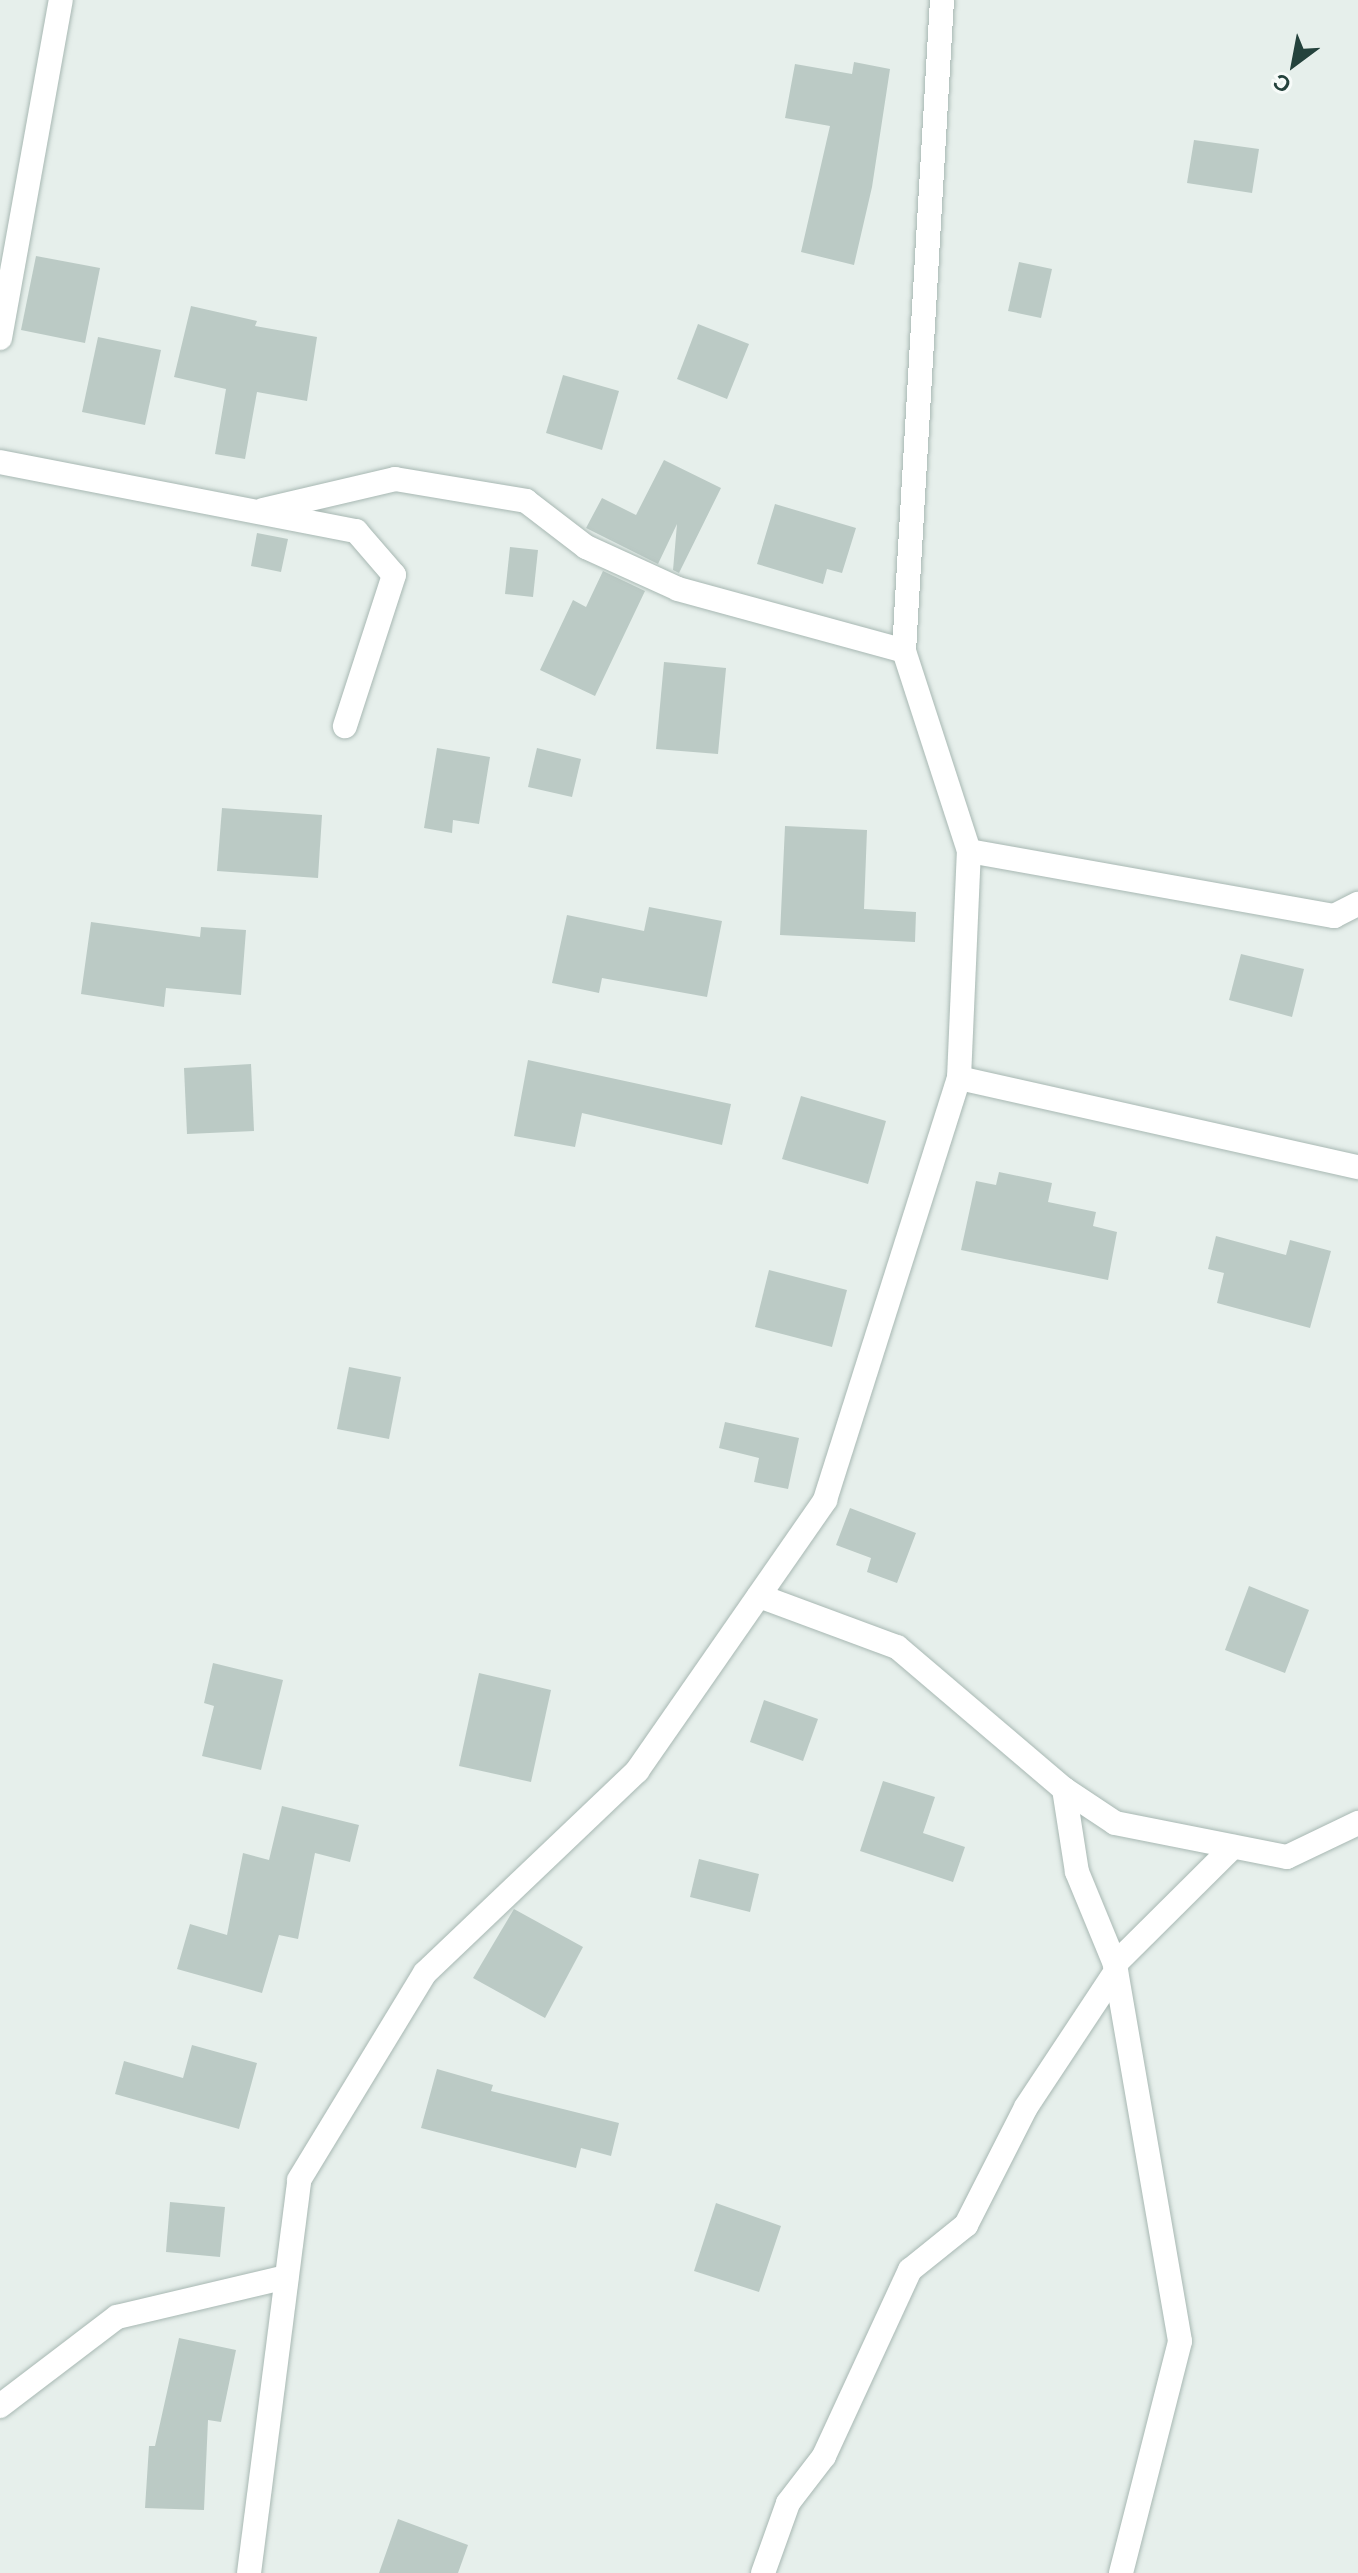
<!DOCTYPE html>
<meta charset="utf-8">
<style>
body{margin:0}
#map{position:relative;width:1358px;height:2573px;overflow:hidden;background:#e6efeb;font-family:Barlow,sans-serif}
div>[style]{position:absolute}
.building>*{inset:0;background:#bbcac5}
.roads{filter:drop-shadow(0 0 2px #a8b8b3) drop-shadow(0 0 2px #a8b8b3)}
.minor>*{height:24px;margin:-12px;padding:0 12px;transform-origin:12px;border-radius:12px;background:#fff}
span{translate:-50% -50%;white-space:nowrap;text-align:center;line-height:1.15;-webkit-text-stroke:8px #f7fbf9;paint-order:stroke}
.north{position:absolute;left:1254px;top:24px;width:80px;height:80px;-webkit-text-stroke:6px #f7fbf9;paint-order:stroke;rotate:212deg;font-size:22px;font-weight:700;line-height:32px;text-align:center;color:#24423c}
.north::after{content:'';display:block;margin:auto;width:28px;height:36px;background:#24423c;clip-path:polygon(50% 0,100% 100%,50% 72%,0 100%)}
</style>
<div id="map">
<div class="building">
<i style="clip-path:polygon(854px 62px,890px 69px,872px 187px,854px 265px,801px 252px,830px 126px,785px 118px,795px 64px,852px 74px)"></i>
<i style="clip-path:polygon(1194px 140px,1259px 149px,1252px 193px,1187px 183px)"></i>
<i style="clip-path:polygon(36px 256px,100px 268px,85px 343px,21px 330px)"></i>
<i style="clip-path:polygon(1019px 262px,1052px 269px,1041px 318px,1008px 311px)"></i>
<i style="clip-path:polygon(191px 306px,257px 321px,255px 326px,317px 337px,307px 401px,257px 392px,245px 459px,215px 454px,226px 389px,174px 377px)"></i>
<i style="clip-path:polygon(698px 324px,749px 344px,727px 399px,677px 379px)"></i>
<i style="clip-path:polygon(98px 337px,161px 350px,145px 425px,82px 412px)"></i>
<i style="clip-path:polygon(563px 375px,619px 391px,602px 450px,546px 433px)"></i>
<i style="clip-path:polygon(664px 460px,721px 488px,679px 573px,673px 570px,677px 524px,658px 564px,586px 528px,602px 498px,636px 515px)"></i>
<i style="clip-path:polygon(775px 504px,856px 528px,842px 573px,827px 569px,823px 584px,757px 564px)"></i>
<i style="clip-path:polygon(257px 533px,288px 539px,281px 572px,251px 566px)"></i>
<i style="clip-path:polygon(510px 547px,538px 550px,533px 597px,505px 594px)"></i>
<i style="clip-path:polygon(603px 571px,645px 591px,595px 696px,540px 670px,573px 600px,586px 607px)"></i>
<i style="clip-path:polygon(664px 662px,726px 668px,718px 754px,656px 749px)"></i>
<i style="clip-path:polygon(437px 748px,490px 757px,479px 824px,453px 820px,452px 833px,424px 828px)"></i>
<i style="clip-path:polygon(537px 748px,581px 759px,572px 797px,528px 787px)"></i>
<i style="clip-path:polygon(222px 808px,322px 815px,318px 878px,217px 871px)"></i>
<i style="clip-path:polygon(785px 826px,867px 830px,864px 909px,916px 912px,915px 942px,780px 935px)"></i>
<i style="clip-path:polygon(649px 907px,722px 921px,707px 997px,602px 978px,599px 993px,552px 983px,567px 915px,644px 931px)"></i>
<i style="clip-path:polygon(91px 922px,200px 937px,201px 927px,246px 930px,241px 995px,166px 988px,164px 1007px,81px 994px)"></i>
<i style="clip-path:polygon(1241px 954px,1304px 969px,1292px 1017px,1229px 1000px)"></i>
<i style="clip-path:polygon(528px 1060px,731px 1104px,722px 1145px,582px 1113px,575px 1147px,514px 1136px)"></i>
<i style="clip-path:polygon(251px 1064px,254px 1131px,187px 1134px,184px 1068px)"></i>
<i style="clip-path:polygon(801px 1096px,886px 1121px,868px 1184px,782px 1159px)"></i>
<i style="clip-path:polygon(999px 1172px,1052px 1183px,1048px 1202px,1096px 1212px,1093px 1226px,1117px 1232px,1108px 1280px,961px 1250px,976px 1181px,996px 1185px)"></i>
<i style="clip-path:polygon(1216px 1236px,1286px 1255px,1290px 1240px,1331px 1251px,1310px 1328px,1217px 1303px,1224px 1273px,1208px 1269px)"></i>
<i style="clip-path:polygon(769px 1270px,847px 1290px,832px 1347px,755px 1327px)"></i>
<i style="clip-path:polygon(349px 1367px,401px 1377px,389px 1439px,337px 1429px)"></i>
<i style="clip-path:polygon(725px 1422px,799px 1438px,788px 1489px,754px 1482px,759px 1458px,719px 1448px)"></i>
<i style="clip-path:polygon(850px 1508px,916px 1533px,897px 1583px,867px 1572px,871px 1558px,836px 1545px)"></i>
<i style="clip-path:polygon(1249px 1586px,1309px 1610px,1285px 1673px,1225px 1650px)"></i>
<i style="clip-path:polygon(213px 1663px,283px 1680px,261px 1770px,202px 1756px,214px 1706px,204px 1703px)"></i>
<i style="clip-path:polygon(479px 1673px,551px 1690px,531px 1782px,459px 1766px)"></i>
<i style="clip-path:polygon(764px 1700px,818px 1719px,803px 1761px,750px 1742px)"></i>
<i style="clip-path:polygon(883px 1781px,935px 1797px,923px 1833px,965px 1847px,953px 1882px,860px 1851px)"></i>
<i style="clip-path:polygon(282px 1806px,359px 1825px,350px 1862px,315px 1853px,298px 1939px,279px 1935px,262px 1993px,177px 1969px,190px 1924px,227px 1935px,243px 1853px,269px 1860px)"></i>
<i style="clip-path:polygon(699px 1859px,759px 1874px,750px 1912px,690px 1897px)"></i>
<i style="clip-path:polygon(514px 1909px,583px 1947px,545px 2018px,473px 1978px)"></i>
<i style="clip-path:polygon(192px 2045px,257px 2063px,239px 2129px,115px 2094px,124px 2061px,183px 2078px)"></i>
<i style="clip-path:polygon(437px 2069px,493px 2085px,491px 2091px,619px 2123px,611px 2156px,581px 2148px,576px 2168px,421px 2128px)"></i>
<i style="clip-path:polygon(170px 2202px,225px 2207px,220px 2257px,166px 2252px)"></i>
<i style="clip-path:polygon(716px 2203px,781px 2226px,759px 2292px,694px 2271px)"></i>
<i style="clip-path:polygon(179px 2338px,236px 2350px,221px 2422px,208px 2420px,204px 2510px,145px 2508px,149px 2446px,155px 2446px)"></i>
<i style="clip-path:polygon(398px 2519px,468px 2545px,458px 2573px,379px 2573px)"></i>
</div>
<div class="roads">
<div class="minor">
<i style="left:0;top:338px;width:343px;rotate:-79.8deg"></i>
<i style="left:0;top:462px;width:363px;rotate:11deg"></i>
<i style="left:356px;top:531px;width:58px;rotate:49.2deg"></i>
<i style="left:394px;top:575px;width:159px;rotate:108deg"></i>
<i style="left:263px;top:510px;width:136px;rotate:-13.2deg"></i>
<i style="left:395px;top:479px;width:133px;rotate:9.5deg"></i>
<i style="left:526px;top:501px;width:76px;rotate:37.5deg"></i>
<i style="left:586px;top:547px;width:101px;rotate:24.5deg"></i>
<i style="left:678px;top:589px;width:234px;rotate:15.3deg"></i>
<i style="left:904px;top:651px;width:652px;rotate:-86.66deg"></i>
<i style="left:969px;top:851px;width:371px;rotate:10.1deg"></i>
<i style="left:1334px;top:916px;width:27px;rotate:-27deg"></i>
<i style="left:959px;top:1078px;width:409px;rotate:12.6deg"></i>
<i style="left:759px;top:1596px;width:147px;rotate:20.3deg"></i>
<i style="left:897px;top:1647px;width:219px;rotate:40.4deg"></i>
<i style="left:1064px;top:1789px;width:61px;rotate:33.7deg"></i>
<i style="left:1115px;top:1823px;width:175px;rotate:11.2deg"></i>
<i style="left:1287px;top:1857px;width:79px;rotate:-25.6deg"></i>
<i style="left:1064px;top:1789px;width:84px;rotate:81.1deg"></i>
<i style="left:1077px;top:1872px;width:100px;rotate:67.6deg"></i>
<i style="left:0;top:2406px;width:147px;rotate:-37.3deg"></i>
<i style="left:117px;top:2317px;width:174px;rotate:-13.3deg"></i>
<i style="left:249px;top:2573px;width:396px;rotate:-82.7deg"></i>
<i style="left:299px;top:2180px;width:242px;rotate:-58.7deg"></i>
<i style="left:425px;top:1973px;width:293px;rotate:-43.6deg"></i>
<i style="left:637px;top:1771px;width:330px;rotate:-55.2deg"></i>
<i style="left:825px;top:1500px;width:443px;rotate:-72.4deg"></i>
<i style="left:959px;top:1078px;width:227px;rotate:-87.5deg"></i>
<i style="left:969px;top:851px;width:210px;rotate:-108deg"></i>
<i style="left:763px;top:2573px;width:74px;rotate:-70.3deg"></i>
<i style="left:788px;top:2503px;width:59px;rotate:-52.5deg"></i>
<i style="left:824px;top:2456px;width:205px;rotate:-65.2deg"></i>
<i style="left:910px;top:2270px;width:72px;rotate:-38.8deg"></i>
<i style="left:966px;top:2225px;width:132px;rotate:-63deg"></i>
<i style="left:1026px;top:2107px;width:163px;rotate:-56.5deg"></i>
<i style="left:1121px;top:2573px;width:239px;rotate:-75.7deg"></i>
<i style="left:1180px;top:2341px;width:383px;rotate:-99.8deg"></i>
<i style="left:1115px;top:1964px;width:166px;rotate:-44.8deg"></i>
</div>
</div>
<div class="north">С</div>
</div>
